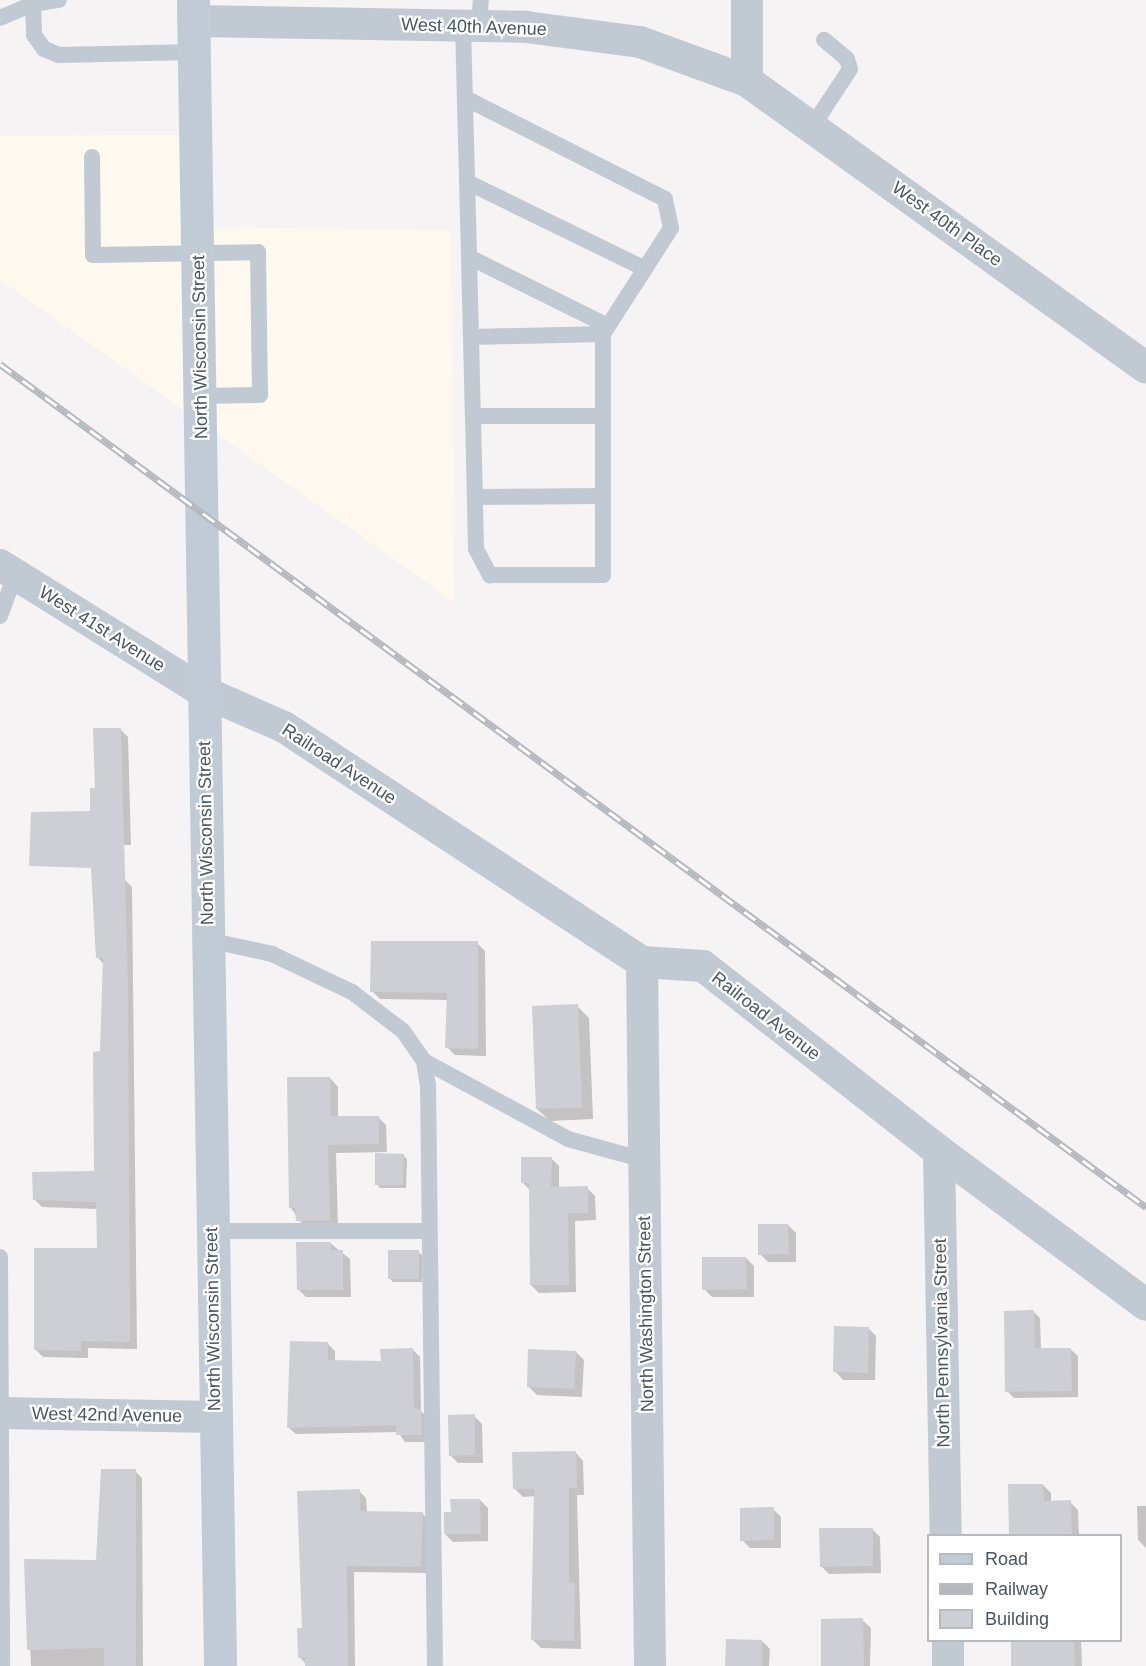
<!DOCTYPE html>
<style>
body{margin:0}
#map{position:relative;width:1146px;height:1666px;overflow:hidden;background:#f5f3f3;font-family:Helvetica,sans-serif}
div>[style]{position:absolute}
.commercial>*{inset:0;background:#fdf9ef}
.shadow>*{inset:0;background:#0003}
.building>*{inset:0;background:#cdcfd5}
.lane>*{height:16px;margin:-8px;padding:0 8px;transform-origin:8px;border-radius:8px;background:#c1cad2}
.street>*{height:32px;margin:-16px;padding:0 16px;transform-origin:16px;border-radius:16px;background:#c1cad2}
.secondary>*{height:33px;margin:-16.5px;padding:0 16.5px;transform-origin:16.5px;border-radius:16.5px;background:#c1cbd6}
.rail>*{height:7px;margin-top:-3.5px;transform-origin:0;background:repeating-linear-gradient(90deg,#fff 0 14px,#b5b8bd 0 28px);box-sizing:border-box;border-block:2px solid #b5b8bd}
span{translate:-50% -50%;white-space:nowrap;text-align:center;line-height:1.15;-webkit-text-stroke:4.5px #fff;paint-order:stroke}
.street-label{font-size:18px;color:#4a5661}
.legend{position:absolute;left:927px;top:1534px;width:195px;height:108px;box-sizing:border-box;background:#fff;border:2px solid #b7bbc0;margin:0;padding:8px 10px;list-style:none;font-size:18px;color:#4a5661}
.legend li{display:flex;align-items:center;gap:12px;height:30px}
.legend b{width:30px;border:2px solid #b7bbc0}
</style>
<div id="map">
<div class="commercial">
<i style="clip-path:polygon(189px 135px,193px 227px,451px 230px,454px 602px,0 280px,0 136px)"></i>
</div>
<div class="shadow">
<i style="clip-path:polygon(121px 730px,128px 737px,131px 845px,39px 844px,92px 812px,96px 790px)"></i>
<i style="clip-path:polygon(124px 879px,132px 887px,137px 1349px,88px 1348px,88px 1358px,43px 1357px,35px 1349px,98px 1250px,97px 1209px,42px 1207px,34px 1199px,96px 1173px,104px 964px,98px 958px)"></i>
<i style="clip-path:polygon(477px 943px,485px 951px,486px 1056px,455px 1055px,447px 1047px,448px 1000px,380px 999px,372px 991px)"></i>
<i style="clip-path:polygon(577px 1006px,589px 1018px,593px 1119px,550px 1121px,537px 1109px)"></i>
<i style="clip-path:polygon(330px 1078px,338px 1087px,338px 1118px,378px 1117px,386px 1125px,387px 1152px,336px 1153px,338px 1228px,305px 1228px,291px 1208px)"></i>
<i style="clip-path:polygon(403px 1155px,407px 1159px,406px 1188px,380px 1188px,377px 1184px)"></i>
<i style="clip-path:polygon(551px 1158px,559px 1166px,559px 1188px,587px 1188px,595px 1196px,596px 1220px,575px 1221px,576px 1292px,539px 1293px,531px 1285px,531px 1191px,522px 1182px)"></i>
<i style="clip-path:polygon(788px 1225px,796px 1233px,796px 1262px,768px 1262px,760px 1254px)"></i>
<i style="clip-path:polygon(330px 1243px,350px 1259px,351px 1297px,306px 1297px,298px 1289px)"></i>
<i style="clip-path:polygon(418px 1252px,422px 1255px,422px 1282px,393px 1282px,389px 1278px)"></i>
<i style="clip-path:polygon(746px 1258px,754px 1266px,754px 1297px,712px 1297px,704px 1289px)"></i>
<i style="clip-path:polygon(1033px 1311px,1040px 1318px,1041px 1350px,1070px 1349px,1078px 1356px,1078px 1397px,1014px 1398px,1007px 1391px)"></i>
<i style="clip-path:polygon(868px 1328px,876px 1336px,875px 1380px,843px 1380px,835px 1371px)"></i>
<i style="clip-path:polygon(328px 1344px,335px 1351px,335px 1361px,382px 1363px,412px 1349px,420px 1357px,421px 1411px,428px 1418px,429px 1442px,405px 1442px,398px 1432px,296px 1434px,288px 1427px)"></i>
<i style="clip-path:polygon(576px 1352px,584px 1360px,582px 1397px,537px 1395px,529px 1387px)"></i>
<i style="clip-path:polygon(474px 1416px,482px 1424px,483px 1463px,458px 1463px,450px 1455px)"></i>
<i style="clip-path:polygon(575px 1452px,583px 1461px,584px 1495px,577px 1495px,581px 1649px,541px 1648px,533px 1640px,536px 1496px,523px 1497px,515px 1489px)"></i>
<i style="clip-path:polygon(135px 1471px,142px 1478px,143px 1666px,31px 1666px,26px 1560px,97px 1561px)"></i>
<i style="clip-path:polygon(1043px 1485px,1051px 1493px,1051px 1502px,1070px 1502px,1078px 1510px,1079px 1536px,1010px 1536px)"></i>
<i style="clip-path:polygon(359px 1491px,366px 1498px,367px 1512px,422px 1513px,429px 1521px,427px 1573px,354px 1572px,355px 1666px,307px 1666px,300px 1657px,304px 1630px)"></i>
<i style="clip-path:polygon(480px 1500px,488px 1508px,488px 1541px,453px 1542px,445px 1534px,452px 1514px)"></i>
<i style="clip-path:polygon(1137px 1506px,1146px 1506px,1146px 1548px,1138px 1540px)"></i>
<i style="clip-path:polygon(773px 1509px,781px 1517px,781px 1548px,750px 1548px,742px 1540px)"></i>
<i style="clip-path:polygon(872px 1529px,880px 1537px,881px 1573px,829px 1574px,821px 1566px)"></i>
<i style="clip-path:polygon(862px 1620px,871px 1628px,870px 1666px,821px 1666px)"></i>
<i style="clip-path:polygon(1011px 1640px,1081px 1640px,1082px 1666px,1011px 1666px)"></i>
<i style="clip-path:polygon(762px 1641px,770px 1649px,769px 1666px,726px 1666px)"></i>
</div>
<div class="building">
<i style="clip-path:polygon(93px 728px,121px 728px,128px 985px,130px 1342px,81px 1341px,81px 1351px,34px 1350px,34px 1248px,97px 1248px,96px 1202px,33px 1200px,32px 1172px,94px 1171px,93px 1052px,100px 1051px,103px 958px,96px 958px,91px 868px,29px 866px,31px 812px,90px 811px,90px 788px,95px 788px)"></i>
<i style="clip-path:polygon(371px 941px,478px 941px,478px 1049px,445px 1048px,447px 993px,370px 992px)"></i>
<i style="clip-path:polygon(578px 1004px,582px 1108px,536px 1109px,532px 1006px)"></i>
<i style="clip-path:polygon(287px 1077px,330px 1077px,331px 1116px,379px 1116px,379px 1144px,328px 1145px,330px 1221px,296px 1221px,295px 1208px,289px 1208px)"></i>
<i style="clip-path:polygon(375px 1153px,404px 1154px,403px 1185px,375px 1185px)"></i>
<i style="clip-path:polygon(521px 1157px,552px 1157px,551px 1187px,588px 1186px,588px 1213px,568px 1213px,569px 1285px,530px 1285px,529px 1183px,521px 1183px)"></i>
<i style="clip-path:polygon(758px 1224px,788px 1224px,789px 1254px,758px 1255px)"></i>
<i style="clip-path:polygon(296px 1242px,331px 1242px,331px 1250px,343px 1250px,343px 1290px,297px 1290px)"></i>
<i style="clip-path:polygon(388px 1250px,419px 1250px,419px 1279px,388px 1279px)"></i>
<i style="clip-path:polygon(702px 1257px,746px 1257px,747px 1289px,702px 1290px)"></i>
<i style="clip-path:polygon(1034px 1310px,1035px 1348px,1071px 1348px,1072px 1391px,1005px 1392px,1004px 1311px)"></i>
<i style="clip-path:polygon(834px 1326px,869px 1327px,868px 1373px,833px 1372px)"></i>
<i style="clip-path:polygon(290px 1341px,328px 1342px,328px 1360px,381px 1361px,380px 1349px,413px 1348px,414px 1409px,421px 1409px,422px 1435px,396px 1435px,396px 1425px,287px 1428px)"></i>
<i style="clip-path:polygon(528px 1349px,576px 1351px,574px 1389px,527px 1387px)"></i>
<i style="clip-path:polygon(475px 1414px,475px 1455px,449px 1456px,448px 1415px)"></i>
<i style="clip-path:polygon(576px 1451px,577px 1488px,569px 1488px,569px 1582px,575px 1583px,574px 1641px,531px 1640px,534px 1489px,513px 1489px,512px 1452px)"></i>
<i style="clip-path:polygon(101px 1469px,136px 1469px,136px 1666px,104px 1666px,104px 1648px,27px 1650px,24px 1559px,96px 1560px)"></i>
<i style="clip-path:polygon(1008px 1484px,1043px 1484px,1044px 1501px,1071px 1500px,1072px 1535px,1009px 1536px)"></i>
<i style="clip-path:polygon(360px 1489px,360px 1511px,423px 1512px,421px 1567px,347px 1566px,348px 1666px,305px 1666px,305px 1658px,298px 1658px,297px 1628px,302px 1628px,297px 1491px)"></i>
<i style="clip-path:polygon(450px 1499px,480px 1499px,481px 1534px,444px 1534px,444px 1512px,451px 1512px)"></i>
<i style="clip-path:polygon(774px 1507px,774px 1540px,740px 1541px,740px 1508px)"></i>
<i style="clip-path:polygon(819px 1528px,873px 1528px,873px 1566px,820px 1567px)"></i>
<i style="clip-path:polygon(863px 1618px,864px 1666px,821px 1666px,821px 1619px)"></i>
<i style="clip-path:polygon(726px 1639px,762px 1640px,762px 1666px,725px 1666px)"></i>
<i style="clip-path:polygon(1011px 1641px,1074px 1641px,1075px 1666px,1011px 1666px)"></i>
</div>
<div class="lane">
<i style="left:33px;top:4px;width:31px;rotate:88deg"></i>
<i style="left:34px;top:35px;width:17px;rotate:54deg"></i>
<i style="left:44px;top:49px;width:16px;rotate:22deg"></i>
<i style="left:59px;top:55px;width:135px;rotate:-1.3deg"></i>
<i style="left:0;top:18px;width:36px;rotate:-23deg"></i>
<i style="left:33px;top:4px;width:26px;rotate:-9deg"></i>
<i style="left:463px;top:26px;width:231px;rotate:88.5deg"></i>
<i style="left:469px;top:257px;width:159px;rotate:88.6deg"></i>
<i style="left:473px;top:416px;width:133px;rotate:88.7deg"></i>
<i style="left:476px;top:549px;width:30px;rotate:62deg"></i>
<i style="left:490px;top:575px;width:113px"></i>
<i style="left:603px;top:575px;width:241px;rotate:-90deg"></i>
<i style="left:603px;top:334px;width:126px;rotate:-57.3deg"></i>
<i style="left:671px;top:228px;width:30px;rotate:-102deg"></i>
<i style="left:665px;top:199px;width:224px;rotate:-153.2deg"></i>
<i style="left:479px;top:26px;width:26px;rotate:-86deg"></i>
<i style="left:812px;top:127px;width:69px;rotate:-56.8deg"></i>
<i style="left:850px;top:69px;width:10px;rotate:-107deg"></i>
<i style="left:847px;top:59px;width:30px;rotate:-140deg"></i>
<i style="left:92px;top:157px;width:98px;rotate:89.4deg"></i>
<i style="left:93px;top:255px;width:165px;rotate:-1deg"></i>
<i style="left:258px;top:252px;width:143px;rotate:89.2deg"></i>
<i style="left:260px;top:395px;width:59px;rotate:179deg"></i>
<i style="left:467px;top:182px;width:198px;rotate:26deg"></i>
<i style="left:469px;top:257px;width:155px;rotate:26.4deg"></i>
<i style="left:471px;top:337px;width:132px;rotate:-1.3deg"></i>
<i style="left:473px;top:416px;width:130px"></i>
<i style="left:475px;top:497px;width:128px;rotate:-0.4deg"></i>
<i style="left:0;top:616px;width:44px;rotate:-69.9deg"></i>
<i style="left:208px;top:940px;width:66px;rotate:12.3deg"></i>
<i style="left:272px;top:954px;width:89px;rotate:25.4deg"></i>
<i style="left:352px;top:992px;width:64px;rotate:37.4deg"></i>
<i style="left:403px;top:1031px;width:37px;rotate:55deg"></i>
<i style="left:424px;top:1061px;width:24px;rotate:81deg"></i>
<i style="left:428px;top:1085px;width:581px;rotate:89.31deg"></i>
<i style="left:424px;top:1061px;width:164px;rotate:28.4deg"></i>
<i style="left:568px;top:1139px;width:79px;rotate:15.4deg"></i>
<i style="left:212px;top:1231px;width:215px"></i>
<i style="left:0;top:1257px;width:409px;rotate:89.7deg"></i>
</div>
<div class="street">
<i style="left:747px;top:0;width:81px;rotate:90deg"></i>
<i style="left:193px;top:21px;width:333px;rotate:1deg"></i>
<i style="left:526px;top:27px;width:115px;rotate:7.5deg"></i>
<i style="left:640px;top:42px;width:114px;rotate:20deg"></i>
<i style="left:747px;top:81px;width:491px;rotate:35.7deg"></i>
<i style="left:0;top:565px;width:240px;rotate:31.9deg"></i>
<i style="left:204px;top:692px;width:87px;rotate:23.6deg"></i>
<i style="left:284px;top:727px;width:428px;rotate:33.3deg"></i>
<i style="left:642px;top:962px;width:61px;rotate:3.8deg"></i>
<i style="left:703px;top:966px;width:300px;rotate:38.1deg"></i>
<i style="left:939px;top:1151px;width:258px;rotate:36.6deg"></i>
<i style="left:642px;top:962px;width:704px;rotate:89.35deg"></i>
<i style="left:939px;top:1151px;width:385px;rotate:89deg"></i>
<i style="left:0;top:1413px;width:214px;rotate:1.1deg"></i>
<i style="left:948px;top:1640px;width:26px;rotate:90deg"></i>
</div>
<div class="secondary">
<i style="left:193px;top:0;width:1666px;rotate:89.07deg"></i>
</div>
<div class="rail">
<i style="left:0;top:364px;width:1423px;rotate:36.34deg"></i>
</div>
<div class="street-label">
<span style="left:474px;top:27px;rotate:2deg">West 40th Avenue</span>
<span style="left:947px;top:224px;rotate:36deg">West 40th Place</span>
<span style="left:200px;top:347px;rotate:-91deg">North Wisconsin Street</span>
<span style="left:102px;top:629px;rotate:32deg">West 41st Avenue</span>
<span style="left:339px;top:764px;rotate:33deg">Railroad Avenue</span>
<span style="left:206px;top:833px;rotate:-91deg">North Wisconsin Street</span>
<span style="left:766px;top:1016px;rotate:38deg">Railroad Avenue</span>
<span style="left:646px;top:1314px;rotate:-91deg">North Washington Street</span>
<span style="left:213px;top:1319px;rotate:-91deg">North Wisconsin Street</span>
<span style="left:942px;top:1343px;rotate:-91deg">North Pennsylvania Street</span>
<span style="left:107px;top:1415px;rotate:1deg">West 42nd Avenue</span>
</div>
<ul class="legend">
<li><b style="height:8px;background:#c1cbd6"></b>Road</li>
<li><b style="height:8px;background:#b5b8bd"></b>Railway</li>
<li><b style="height:16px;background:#cdcfd5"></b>Building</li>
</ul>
</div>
